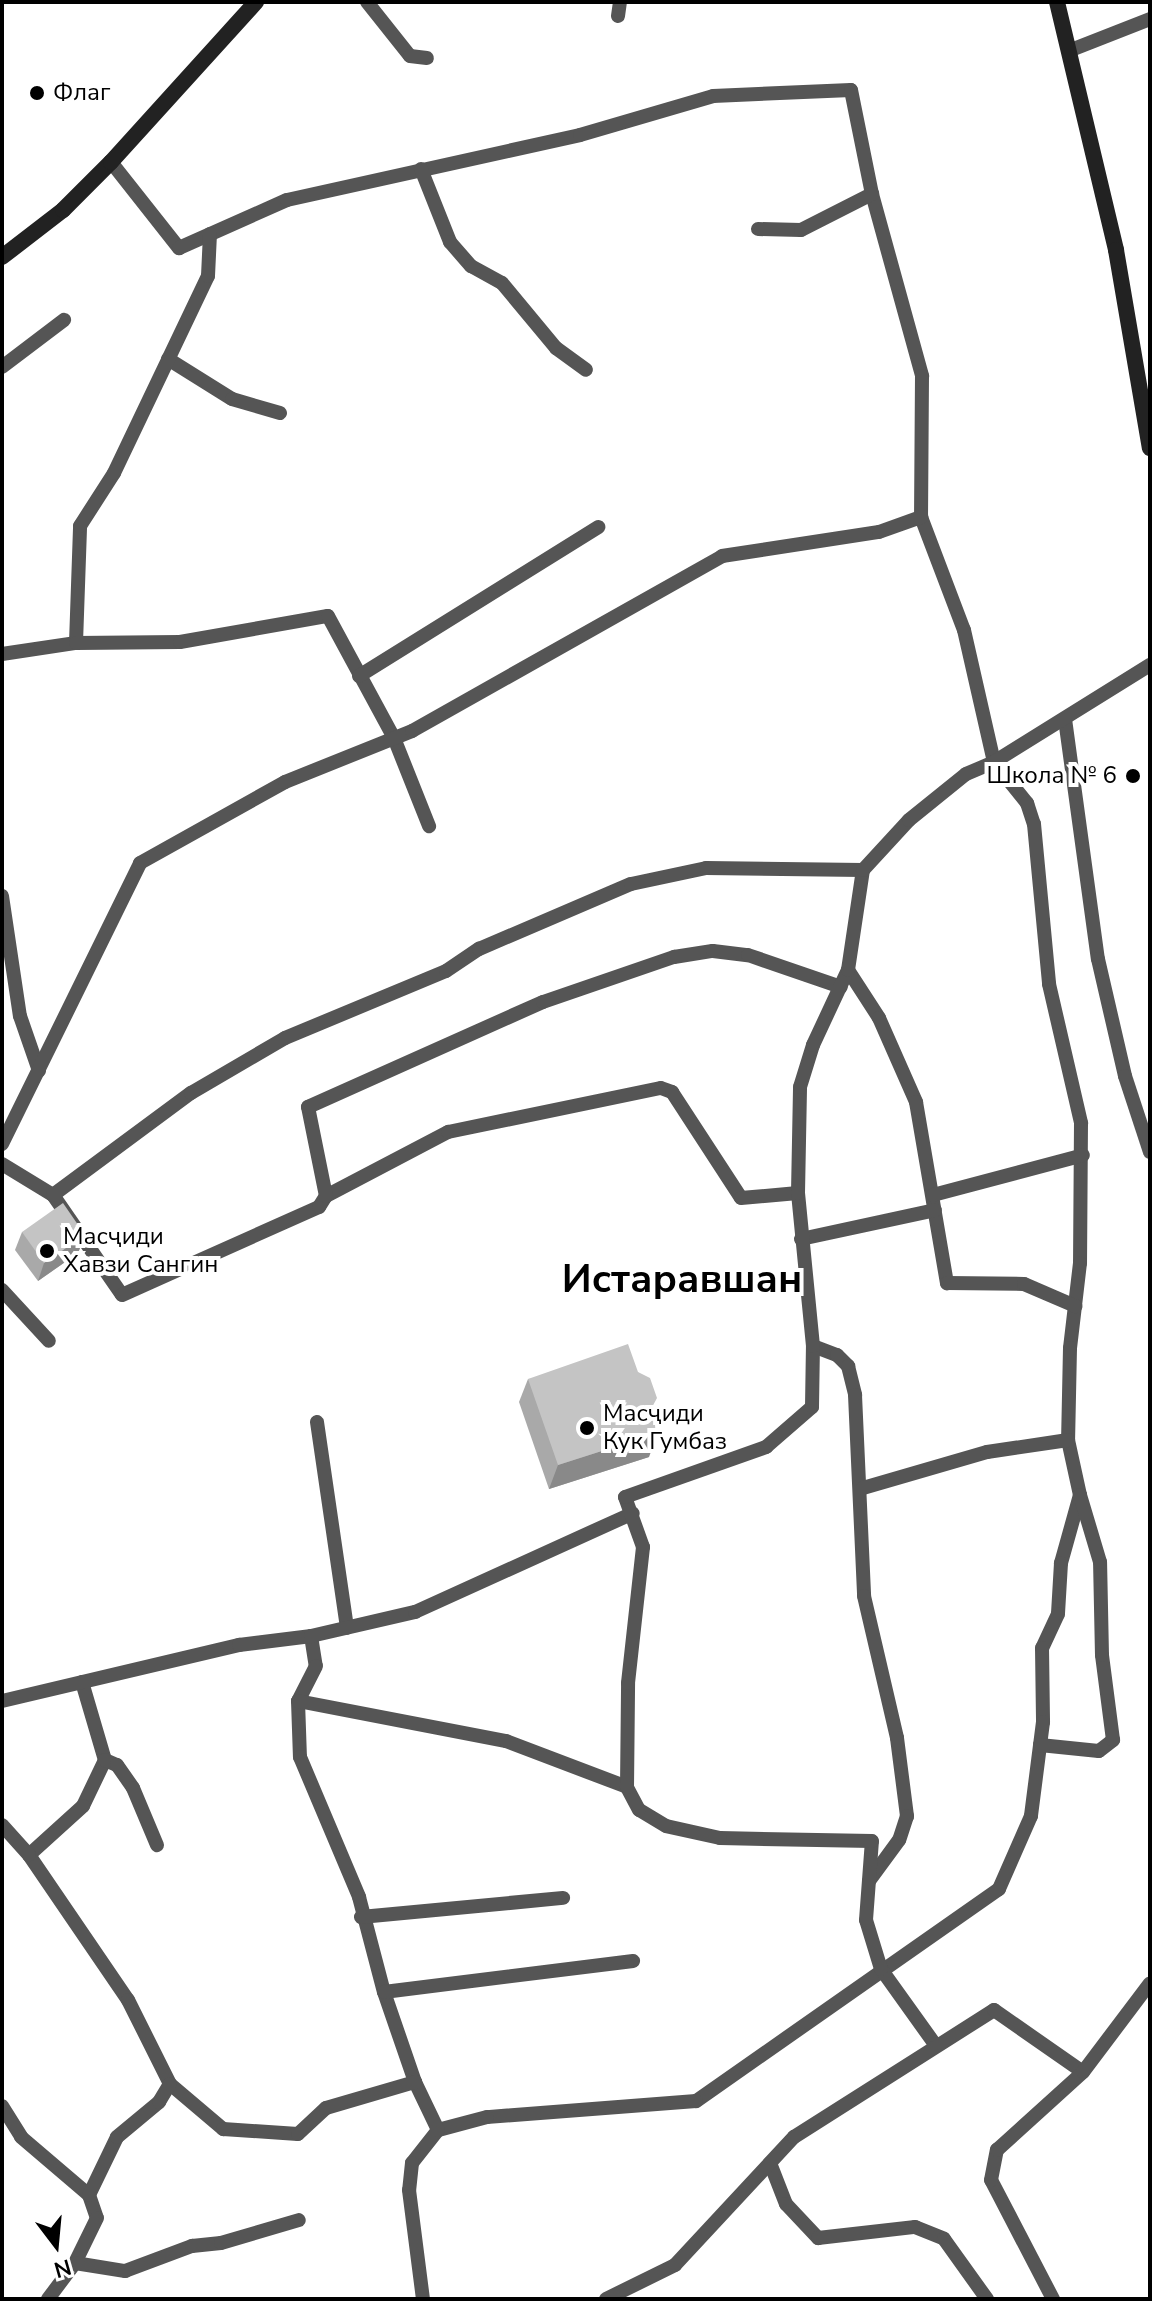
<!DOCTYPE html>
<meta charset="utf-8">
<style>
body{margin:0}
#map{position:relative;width:1152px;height:2301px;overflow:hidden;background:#fff;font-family:"Nunito Sans",sans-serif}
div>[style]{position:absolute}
.street>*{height:14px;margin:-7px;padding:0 7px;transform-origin:7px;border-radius:7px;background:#555}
.secondary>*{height:16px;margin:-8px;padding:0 8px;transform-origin:8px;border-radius:8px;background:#222}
.wall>*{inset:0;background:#a9a9a9}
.shaded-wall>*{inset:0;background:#898989}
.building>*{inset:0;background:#c4c4c4}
.dots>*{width:22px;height:22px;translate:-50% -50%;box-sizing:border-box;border:4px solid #fff;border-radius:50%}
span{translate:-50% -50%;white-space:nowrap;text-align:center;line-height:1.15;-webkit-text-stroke:8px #fff;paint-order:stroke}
.poi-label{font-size:24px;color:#000}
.left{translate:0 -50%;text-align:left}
.right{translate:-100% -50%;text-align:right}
.town-label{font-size:40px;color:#000;font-weight:700}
.frame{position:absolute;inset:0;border:4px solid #000;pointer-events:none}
.north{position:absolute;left:16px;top:2205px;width:80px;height:80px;-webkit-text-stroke:6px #fff;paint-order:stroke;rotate:164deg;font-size:22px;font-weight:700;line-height:32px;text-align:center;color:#000}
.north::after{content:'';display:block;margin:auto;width:28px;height:36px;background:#000;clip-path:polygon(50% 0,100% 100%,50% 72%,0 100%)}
</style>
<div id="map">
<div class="street">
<i style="left:367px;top:2px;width:69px;rotate:51.5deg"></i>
<i style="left:410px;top:56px;width:17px;rotate:7deg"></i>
<i style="left:618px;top:16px;width:14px;rotate:-82deg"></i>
<i style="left:1071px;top:50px;width:85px;rotate:-21.4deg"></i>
<i style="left:111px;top:162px;width:110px;rotate:51.7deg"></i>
<i style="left:179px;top:248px;width:118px;rotate:-24deg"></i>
<i style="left:287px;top:200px;width:300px;rotate:-12.5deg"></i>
<i style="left:580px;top:135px;width:139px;rotate:-16.3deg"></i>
<i style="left:713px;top:96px;width:138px;rotate:-2.5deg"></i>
<i style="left:851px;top:90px;width:106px;rotate:78.6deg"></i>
<i style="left:872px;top:194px;width:189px;rotate:74.6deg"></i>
<i style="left:922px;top:376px;width:141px;rotate:90.4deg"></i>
<i style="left:921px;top:517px;width:121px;rotate:69.2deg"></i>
<i style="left:964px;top:630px;width:135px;rotate:77.2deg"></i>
<i style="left:994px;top:762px;width:53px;rotate:51.2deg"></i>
<i style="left:1027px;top:803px;width:22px;rotate:72deg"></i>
<i style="left:1034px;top:824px;width:161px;rotate:84.6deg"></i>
<i style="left:1049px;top:984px;width:143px;rotate:77deg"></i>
<i style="left:1081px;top:1123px;width:140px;rotate:90.4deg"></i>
<i style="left:1080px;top:1263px;width:86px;rotate:96.7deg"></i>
<i style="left:1070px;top:1348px;width:92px;rotate:91.2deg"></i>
<i style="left:1068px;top:1440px;width:56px;rotate:77.7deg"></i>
<i style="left:1080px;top:1495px;width:71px;rotate:105.6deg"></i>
<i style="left:1061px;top:1563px;width:51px;rotate:93.4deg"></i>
<i style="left:1058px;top:1614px;width:38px;rotate:115deg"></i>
<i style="left:1042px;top:1648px;width:74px;rotate:89.2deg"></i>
<i style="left:1043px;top:1722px;width:95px;rotate:97.3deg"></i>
<i style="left:1031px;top:1816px;width:80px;rotate:113.7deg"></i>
<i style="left:999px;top:1889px;width:370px;rotate:145deg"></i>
<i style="left:696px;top:2101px;width:210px;rotate:175.6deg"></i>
<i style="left:487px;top:2117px;width:51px;rotate:165.1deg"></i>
<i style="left:438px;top:2130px;width:42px;rotate:128.2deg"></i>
<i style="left:412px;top:2163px;width:27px;rotate:96deg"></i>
<i style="left:409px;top:2190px;width:110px;rotate:82.7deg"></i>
<i style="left:421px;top:169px;width:79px;rotate:68.3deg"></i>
<i style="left:450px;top:242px;width:32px;rotate:49deg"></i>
<i style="left:471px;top:266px;width:35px;rotate:29deg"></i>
<i style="left:502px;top:283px;width:85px;rotate:50.3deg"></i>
<i style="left:556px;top:348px;width:37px;rotate:36deg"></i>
<i style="left:758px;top:229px;width:43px;rotate:1.3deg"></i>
<i style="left:801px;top:230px;width:80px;rotate:-26.9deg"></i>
<i style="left:168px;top:359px;width:75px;rotate:32deg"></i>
<i style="left:232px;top:399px;width:50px;rotate:16.3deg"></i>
<i style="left:2px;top:367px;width:78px;rotate:-37.2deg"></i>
<i style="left:76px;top:643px;width:117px;rotate:-88deg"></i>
<i style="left:80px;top:526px;width:63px;rotate:-57.3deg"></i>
<i style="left:114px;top:473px;width:218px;rotate:-64.5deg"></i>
<i style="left:208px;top:276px;width:42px;rotate:-87.3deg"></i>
<i style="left:2px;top:654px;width:75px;rotate:-8.5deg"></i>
<i style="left:76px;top:643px;width:104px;rotate:-0.6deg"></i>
<i style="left:180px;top:642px;width:150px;rotate:-10deg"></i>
<i style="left:328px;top:616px;width:139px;rotate:61.6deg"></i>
<i style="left:394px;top:738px;width:95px;rotate:68.3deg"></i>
<i style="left:359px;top:676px;width:282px;rotate:-31.9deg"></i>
<i style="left:1065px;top:719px;width:242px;rotate:82.2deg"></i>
<i style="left:1098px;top:959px;width:120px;rotate:77deg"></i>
<i style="left:1125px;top:1076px;width:80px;rotate:71.8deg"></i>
<i style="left:2px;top:896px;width:121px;rotate:81.5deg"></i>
<i style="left:20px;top:1016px;width:58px;rotate:70.9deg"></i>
<i style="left:848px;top:970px;width:57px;rotate:57.1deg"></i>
<i style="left:879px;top:1018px;width:92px;rotate:66.2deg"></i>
<i style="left:916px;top:1102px;width:184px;rotate:80.3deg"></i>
<i style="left:947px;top:1283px;width:77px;rotate:0.7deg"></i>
<i style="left:1024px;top:1284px;width:56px;rotate:23.3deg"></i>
<i style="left:2px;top:1144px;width:313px;rotate:-63.8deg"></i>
<i style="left:140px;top:863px;width:166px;rotate:-29.2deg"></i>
<i style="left:285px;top:782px;width:137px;rotate:-21.9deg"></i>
<i style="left:412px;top:731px;width:356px;rotate:-29.4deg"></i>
<i style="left:722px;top:556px;width:159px;rotate:-8.7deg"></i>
<i style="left:879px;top:532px;width:45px;rotate:-19.7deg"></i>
<i style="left:2px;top:1164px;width:60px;rotate:31.3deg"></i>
<i style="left:53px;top:1195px;width:121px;rotate:55.4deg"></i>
<i style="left:122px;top:1295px;width:216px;rotate:-24.1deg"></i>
<i style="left:319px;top:1207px;width:13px;rotate:-58deg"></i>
<i style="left:326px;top:1196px;width:138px;rotate:-27.7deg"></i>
<i style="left:448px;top:1132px;width:217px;rotate:-11.7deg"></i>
<i style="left:661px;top:1088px;width:12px;rotate:20deg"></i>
<i style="left:672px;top:1092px;width:126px;rotate:56.9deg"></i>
<i style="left:741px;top:1198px;width:57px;rotate:-5deg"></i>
<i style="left:53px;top:1195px;width:172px;rotate:-36.5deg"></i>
<i style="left:191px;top:1093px;width:109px;rotate:-30.3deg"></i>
<i style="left:285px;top:1038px;width:174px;rotate:-22.6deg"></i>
<i style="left:446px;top:971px;width:40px;rotate:-34deg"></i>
<i style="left:479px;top:949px;width:165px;rotate:-23.2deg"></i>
<i style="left:631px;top:884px;width:77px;rotate:-12deg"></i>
<i style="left:706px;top:868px;width:157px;rotate:0.7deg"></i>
<i style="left:933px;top:1195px;width:155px;rotate:-14.9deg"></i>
<i style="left:326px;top:1196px;width:91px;rotate:-101.4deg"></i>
<i style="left:308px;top:1107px;width:257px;rotate:-24.1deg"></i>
<i style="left:543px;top:1002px;width:139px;rotate:-19deg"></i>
<i style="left:674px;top:957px;width:39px;rotate:-9deg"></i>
<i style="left:713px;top:951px;width:35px;rotate:7deg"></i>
<i style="left:748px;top:955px;width:98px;rotate:19deg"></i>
<i style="left:801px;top:1239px;width:137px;rotate:-12.2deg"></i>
<i style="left:2px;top:1290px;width:69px;rotate:47.3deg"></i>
<i style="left:813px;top:1346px;width:26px;rotate:21deg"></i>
<i style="left:837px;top:1355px;width:16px;rotate:45deg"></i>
<i style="left:848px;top:1366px;width:30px;rotate:76deg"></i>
<i style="left:855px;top:1395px;width:201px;rotate:87.4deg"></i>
<i style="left:864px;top:1596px;width:146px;rotate:76.9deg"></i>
<i style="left:897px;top:1738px;width:79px;rotate:82.7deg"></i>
<i style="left:907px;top:1816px;width:25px;rotate:108deg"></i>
<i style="left:899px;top:1840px;width:51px;rotate:126.2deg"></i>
<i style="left:317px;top:1422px;width:208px;rotate:81.7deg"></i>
<i style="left:863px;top:1488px;width:129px;rotate:-16.2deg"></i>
<i style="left:987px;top:1452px;width:82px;rotate:-8.4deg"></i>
<i style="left:311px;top:1636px;width:30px;rotate:81deg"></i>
<i style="left:316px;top:1666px;width:39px;rotate:117deg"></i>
<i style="left:298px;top:1701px;width:56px;rotate:88deg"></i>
<i style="left:300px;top:1757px;width:152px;rotate:67.1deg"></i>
<i style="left:359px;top:1897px;width:98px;rotate:75.3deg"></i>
<i style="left:384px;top:1992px;width:95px;rotate:71deg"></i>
<i style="left:415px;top:2082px;width:53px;rotate:64.4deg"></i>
<i style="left:82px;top:1682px;width:81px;rotate:73.6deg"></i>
<i style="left:105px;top:1760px;width:51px;rotate:115.6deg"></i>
<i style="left:83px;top:1806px;width:73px;rotate:137.8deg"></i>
<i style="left:29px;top:1855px;width:176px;rotate:55.7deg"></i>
<i style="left:128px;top:2000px;width:94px;rotate:63.4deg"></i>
<i style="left:170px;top:2084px;width:70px;rotate:40.3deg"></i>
<i style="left:223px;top:2129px;width:75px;rotate:3.8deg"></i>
<i style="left:298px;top:2134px;width:38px;rotate:-43deg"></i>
<i style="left:326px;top:2108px;width:93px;rotate:-16.3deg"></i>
<i style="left:2px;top:1701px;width:244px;rotate:-13.3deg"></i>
<i style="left:239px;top:1645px;width:73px;rotate:-7.1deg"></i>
<i style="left:311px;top:1636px;width:107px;rotate:-13deg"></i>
<i style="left:415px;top:1612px;width:239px;rotate:-24.4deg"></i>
<i style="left:298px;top:1701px;width:212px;rotate:10.9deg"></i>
<i style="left:506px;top:1741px;width:129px;rotate:20.8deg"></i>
<i style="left:1040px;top:1745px;width:59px;rotate:5.8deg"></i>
<i style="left:1099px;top:1751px;width:18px;rotate:-38deg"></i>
<i style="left:1113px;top:1740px;width:86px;rotate:-97.4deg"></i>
<i style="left:1102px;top:1655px;width:93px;rotate:-91.2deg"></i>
<i style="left:1100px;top:1562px;width:70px;rotate:-106.6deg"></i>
<i style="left:105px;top:1760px;width:13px;rotate:23deg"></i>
<i style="left:117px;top:1765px;width:28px;rotate:55deg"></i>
<i style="left:133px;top:1788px;width:62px;rotate:67.2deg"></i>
<i style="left:2px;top:1825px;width:40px;rotate:48deg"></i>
<i style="left:361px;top:1917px;width:203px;rotate:-5.4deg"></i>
<i style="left:384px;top:1992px;width:251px;rotate:-7.1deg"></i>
<i style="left:934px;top:2043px;width:91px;rotate:-125.6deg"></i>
<i style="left:881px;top:1969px;width:51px;rotate:-107deg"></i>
<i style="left:866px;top:1920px;width:79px;rotate:-85.7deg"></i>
<i style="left:872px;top:1841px;width:152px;rotate:-178.9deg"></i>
<i style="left:720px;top:1838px;width:55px;rotate:-167.5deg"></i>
<i style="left:666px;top:1826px;width:31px;rotate:-149deg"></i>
<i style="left:639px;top:1810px;width:26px;rotate:-118deg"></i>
<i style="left:627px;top:1787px;width:104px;rotate:-89.4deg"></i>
<i style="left:628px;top:1683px;width:137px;rotate:-83.7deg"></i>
<i style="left:643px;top:1547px;width:53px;rotate:-109.8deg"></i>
<i style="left:625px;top:1497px;width:150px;rotate:-19.5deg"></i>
<i style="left:766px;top:1447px;width:61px;rotate:-41deg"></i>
<i style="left:812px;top:1407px;width:61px;rotate:-89.1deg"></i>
<i style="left:813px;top:1346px;width:154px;rotate:-95.6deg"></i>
<i style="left:798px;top:1193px;width:106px;rotate:-88.9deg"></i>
<i style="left:800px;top:1087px;width:44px;rotate:-72.8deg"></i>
<i style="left:813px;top:1045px;width:83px;rotate:-65deg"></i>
<i style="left:848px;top:970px;width:101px;rotate:-81.5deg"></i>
<i style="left:863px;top:870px;width:68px;rotate:-47.4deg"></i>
<i style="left:909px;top:820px;width:73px;rotate:-38.9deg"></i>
<i style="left:966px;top:774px;width:30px;rotate:-23deg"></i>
<i style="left:994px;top:762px;width:184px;rotate:-31.9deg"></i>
<i style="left:2px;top:2106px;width:36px;rotate:58deg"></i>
<i style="left:21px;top:2137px;width:89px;rotate:40.5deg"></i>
<i style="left:89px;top:2195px;width:24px;rotate:71deg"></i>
<i style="left:97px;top:2218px;width:50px;rotate:116.1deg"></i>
<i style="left:75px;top:2263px;width:45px;rotate:126.9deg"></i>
<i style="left:770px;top:2163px;width:44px;rotate:68.7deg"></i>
<i style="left:786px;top:2204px;width:47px;rotate:46.7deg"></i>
<i style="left:818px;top:2238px;width:98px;rotate:-6.5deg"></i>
<i style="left:915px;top:2227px;width:31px;rotate:22deg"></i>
<i style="left:944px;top:2239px;width:74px;rotate:54.4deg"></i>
<i style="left:89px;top:2195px;width:64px;rotate:-64.2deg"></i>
<i style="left:117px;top:2137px;width:55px;rotate:-39.8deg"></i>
<i style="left:159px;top:2102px;width:21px;rotate:-59deg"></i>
<i style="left:75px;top:2263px;width:51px;rotate:9.1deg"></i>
<i style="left:125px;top:2271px;width:72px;rotate:-20.5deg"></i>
<i style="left:192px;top:2246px;width:29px;rotate:-6deg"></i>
<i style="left:221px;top:2243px;width:81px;rotate:-16.4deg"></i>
<i style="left:606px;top:2299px;width:77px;rotate:-26.2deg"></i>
<i style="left:675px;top:2265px;width:175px;rotate:-47.1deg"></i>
<i style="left:794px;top:2137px;width:237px;rotate:-32.4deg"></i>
<i style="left:994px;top:2010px;width:108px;rotate:34.9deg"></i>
<i style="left:1053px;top:2299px;width:134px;rotate:-117.5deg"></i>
<i style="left:991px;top:2180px;width:31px;rotate:-79deg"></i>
<i style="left:997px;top:2150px;width:116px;rotate:-42.2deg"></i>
<i style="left:1083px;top:2072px;width:111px;rotate:-53deg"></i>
</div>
<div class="secondary">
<i style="left:1057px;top:2px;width:255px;rotate:76.6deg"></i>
<i style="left:1116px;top:250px;width:201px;rotate:80.3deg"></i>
<i style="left:2px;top:257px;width:77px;rotate:-37.6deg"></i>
<i style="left:63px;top:210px;width:68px;rotate:-45deg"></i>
<i style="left:111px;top:162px;width:216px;rotate:-47.8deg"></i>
</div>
<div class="wall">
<i style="clip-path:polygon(22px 1232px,85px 1235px,78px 1253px,38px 1281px,15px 1250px)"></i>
<i style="clip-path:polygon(638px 1372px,651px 1414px,649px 1457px,549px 1489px,519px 1402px,528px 1379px)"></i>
</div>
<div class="shaded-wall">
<i style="clip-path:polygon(85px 1235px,78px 1253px,38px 1281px,44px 1263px)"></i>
<i style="clip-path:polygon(658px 1433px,649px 1457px,549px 1489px,558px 1465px)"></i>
</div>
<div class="building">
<i style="clip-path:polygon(63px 1203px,85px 1235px,44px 1263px,22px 1232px)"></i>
<i style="clip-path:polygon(628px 1344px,638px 1372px,650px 1378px,657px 1398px,650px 1411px,658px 1433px,558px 1465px,528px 1379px)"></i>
</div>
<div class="dots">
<i style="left:37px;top:93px;background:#000"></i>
<i style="left:1133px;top:776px;background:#000"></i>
<i style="left:47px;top:1251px;background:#000"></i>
<i style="left:587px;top:1428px;background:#000"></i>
</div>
<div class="poi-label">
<span class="left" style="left:53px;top:93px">Флаг</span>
<span class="right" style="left:1117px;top:776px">Школа № 6</span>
<span class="left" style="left:63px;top:1251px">Масҷиди<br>Хавзи Сангин</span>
<span class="left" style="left:603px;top:1428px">Масҷиди<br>Кук Гумбаз</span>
</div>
<div class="town-label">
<span style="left:682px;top:1279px">Истаравшан</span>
</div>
<div class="frame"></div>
<div class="north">N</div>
</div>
